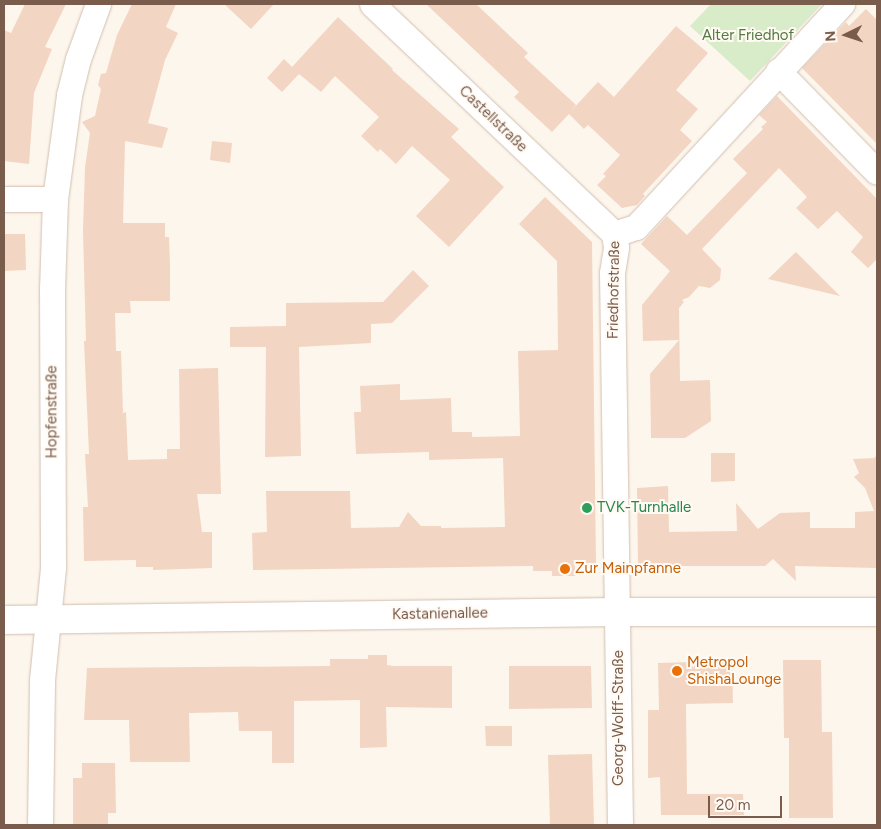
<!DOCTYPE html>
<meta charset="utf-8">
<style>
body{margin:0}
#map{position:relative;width:881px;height:829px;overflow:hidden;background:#fdf6ec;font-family:Figtree,sans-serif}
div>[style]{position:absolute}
.green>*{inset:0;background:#d8ecc9}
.building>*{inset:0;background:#f3d5c3}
.roads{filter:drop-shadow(0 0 1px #d1beb0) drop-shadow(0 0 1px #d1beb0)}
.street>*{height:25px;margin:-12.5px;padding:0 12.5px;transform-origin:12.5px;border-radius:12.5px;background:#fff}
.secondary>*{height:28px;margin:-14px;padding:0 14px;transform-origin:14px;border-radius:14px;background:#fff}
.dots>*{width:14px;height:14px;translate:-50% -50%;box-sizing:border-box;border:2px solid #fffaf3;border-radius:50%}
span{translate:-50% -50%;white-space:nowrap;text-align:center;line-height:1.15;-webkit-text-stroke:4px #fffaf3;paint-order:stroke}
.park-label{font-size:15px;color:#537a41}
.street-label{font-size:15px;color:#7a5c4d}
.leisure-label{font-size:15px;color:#27864d}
.left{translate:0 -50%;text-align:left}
.food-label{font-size:15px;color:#c56008}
.frame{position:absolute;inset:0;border:5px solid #7a5c4d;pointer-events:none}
.north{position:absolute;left:821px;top:10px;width:50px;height:50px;-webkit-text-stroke:4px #fffaf3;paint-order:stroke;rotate:266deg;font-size:14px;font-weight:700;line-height:20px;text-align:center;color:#7a5c4d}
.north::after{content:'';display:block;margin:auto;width:18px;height:22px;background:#7a5c4d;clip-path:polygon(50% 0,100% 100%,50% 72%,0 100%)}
.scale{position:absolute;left:708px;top:796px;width:74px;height:22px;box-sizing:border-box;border:2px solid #7a5c4d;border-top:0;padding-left:6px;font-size:15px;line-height:18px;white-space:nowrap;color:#7a5c4d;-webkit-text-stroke:4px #fffaf3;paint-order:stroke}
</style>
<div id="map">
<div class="green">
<i style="clip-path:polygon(711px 4px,822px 4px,750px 81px,690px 26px)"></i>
</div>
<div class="building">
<i style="clip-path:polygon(25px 4px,66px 4px,45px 47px,52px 49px,34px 93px,29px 164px,4px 161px,4px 30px,11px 33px)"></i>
<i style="clip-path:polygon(132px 4px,176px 4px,166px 27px,178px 33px,165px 60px,148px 123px,168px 128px,162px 148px,125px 141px,123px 223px,165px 223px,165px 237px,169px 237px,170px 266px,170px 301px,130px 301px,131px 313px,115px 313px,116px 351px,121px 351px,123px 413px,126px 412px,128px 460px,167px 459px,167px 449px,180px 449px,179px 369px,218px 368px,221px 494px,197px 494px,202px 532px,212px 532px,212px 568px,153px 570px,153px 567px,136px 567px,136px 560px,84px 561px,83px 507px,88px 507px,85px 454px,89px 454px,84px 341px,86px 341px,83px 231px,85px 167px,90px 133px,82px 122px,95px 116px,101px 89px,98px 85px,101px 74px,106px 73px,117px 35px)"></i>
<i style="clip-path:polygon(224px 4px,274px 4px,251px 29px)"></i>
<i style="clip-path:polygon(426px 4px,476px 4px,528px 53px,524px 57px,576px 105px,570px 112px,598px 82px,614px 97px,676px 26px,708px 53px,676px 90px,698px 109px,680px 130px,692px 141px,643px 194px,645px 196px,637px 205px,622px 208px,597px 185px,606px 176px,603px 174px,620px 155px,588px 125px,584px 129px,569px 114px,552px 132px,514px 97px,519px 92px)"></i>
<i style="clip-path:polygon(866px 9px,877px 20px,877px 144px,802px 68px,846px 22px,849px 26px)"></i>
<i style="clip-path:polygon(338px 17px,393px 69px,392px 70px,459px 129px,451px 137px,504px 187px,449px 247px,416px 216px,450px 180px,412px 146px,396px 164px,380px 149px,378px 152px,361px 136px,379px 117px,335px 76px,321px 92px,299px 74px,282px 92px,267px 78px,284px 59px,292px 67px)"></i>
<i style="clip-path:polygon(777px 96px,877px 199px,877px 259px,868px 268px,851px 252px,863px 237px,837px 211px,818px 229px,796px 208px,807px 197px,779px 168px,702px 249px,721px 269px,720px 280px,710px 288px,699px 286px,689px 297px,682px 300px,684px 302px,679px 308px,680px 381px,710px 380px,711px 421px,685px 438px,651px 438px,650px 374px,679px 340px,643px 341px,642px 305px,670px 271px,641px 244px,667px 216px,687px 235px,747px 173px,733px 159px,763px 129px,761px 127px,767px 122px,759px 115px)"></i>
<i style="clip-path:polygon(212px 141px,232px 143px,230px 163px,210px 160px)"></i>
<i style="clip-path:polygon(545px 197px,592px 242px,596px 565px,575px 565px,575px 576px,552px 576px,552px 571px,533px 571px,533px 566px,253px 570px,252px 533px,267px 532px,266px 491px,350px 491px,351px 528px,399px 527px,408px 512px,421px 526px,441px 526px,441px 528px,505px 527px,503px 458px,429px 460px,429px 452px,356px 454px,354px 412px,361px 412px,360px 386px,400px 384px,400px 400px,451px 398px,452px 432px,472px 432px,472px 437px,520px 436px,518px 351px,558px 350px,557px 261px,519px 224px)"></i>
<i style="clip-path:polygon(4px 234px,25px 234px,26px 270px,4px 271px)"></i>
<i style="clip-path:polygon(796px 252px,840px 296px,768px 279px)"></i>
<i style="clip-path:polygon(413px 270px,429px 286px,392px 323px,371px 324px,371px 343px,299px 347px,301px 456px,265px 457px,266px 347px,230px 347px,230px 327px,286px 326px,286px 303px,383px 302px)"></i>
<i style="clip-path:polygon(711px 453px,735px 453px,735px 481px,711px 482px)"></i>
<i style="clip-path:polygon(877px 455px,876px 568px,795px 566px,796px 581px,773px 559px,765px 566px,668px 566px,668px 569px,640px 569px,640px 566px,638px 567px,637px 488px,668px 486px,669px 532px,737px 531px,736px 503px,758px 529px,780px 513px,810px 512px,810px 528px,855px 528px,855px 512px,874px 511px,865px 488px,854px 477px,859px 473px,853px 459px,874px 458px)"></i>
<i style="clip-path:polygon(368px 655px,387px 655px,387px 665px,393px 666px,452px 666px,452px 708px,386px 707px,387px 747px,360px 748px,360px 700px,294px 701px,294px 763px,272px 763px,272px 731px,239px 731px,238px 712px,189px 713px,190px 762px,130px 762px,129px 720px,84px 720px,87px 668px,330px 666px,330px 659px,368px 659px)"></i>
<i style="clip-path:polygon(783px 660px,821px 660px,822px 732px,832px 732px,833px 818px,789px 818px,789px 738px,784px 738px)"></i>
<i style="clip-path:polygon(732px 661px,733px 703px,686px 704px,687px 794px,743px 794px,744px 815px,661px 815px,660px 777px,648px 778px,648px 710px,659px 710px,658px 663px)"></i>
<i style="clip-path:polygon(509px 666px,591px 666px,592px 708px,509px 709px)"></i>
<i style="clip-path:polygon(485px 726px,512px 726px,512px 746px,486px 746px)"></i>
<i style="clip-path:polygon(592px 754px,594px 825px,550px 825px,548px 755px)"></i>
<i style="clip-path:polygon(82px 763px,115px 763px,116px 813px,108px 813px,108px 825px,73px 825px,73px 778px,82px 778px)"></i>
</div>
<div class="roads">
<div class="street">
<i style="left:372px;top:4px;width:334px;rotate:43.5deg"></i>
<i style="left:778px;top:71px;width:141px;rotate:45.6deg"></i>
<i style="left:4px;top:199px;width:51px"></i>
<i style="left:40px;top:825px;width:145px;rotate:-89.2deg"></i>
<i style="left:42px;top:680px;width:114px;rotate:-84.4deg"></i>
<i style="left:53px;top:567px;width:277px;rotate:-90.2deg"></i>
<i style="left:52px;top:290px;width:91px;rotate:-88.1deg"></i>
<i style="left:55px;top:199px;width:105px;rotate:-82.3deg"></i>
<i style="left:69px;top:95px;width:37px;rotate:-76deg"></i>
<i style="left:78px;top:59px;width:59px;rotate:-70deg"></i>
<i style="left:620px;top:825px;width:552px;rotate:-90.83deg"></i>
<i style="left:612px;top:273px;width:26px;rotate:-81deg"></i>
<i style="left:616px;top:247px;width:13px;rotate:-99deg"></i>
<i style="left:614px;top:234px;width:23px;rotate:-18deg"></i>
<i style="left:636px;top:227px;width:304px;rotate:-47.3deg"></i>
</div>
<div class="secondary">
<i style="left:4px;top:620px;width:614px;rotate:-0.75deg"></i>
<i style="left:618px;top:612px;width:259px"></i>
</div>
</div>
<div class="dots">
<i style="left:587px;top:508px;background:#2e9e5b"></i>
<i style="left:565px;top:569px;background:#e8710a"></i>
<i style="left:677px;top:671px;background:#e8710a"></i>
</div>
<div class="park-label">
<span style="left:748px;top:36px">Alter Friedhof</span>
</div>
<div class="street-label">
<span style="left:493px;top:119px;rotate:44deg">Castellstraße</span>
<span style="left:614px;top:290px;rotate:-89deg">Friedhofstraße</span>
<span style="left:52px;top:412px;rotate:-90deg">Hopfenstraße</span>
<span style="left:440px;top:614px;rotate:-1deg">Kastanienallee</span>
<span style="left:619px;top:718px;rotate:-90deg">Georg-Wolff-Straße</span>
</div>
<div class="leisure-label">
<span class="left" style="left:597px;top:508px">TVK-Turnhalle</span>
</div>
<div class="food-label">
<span class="left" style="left:575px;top:569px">Zur Mainpfanne</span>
<span class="left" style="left:687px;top:671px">Metropol<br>ShishaLounge</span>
</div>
<div class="frame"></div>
<div class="north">N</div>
<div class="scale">20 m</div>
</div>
